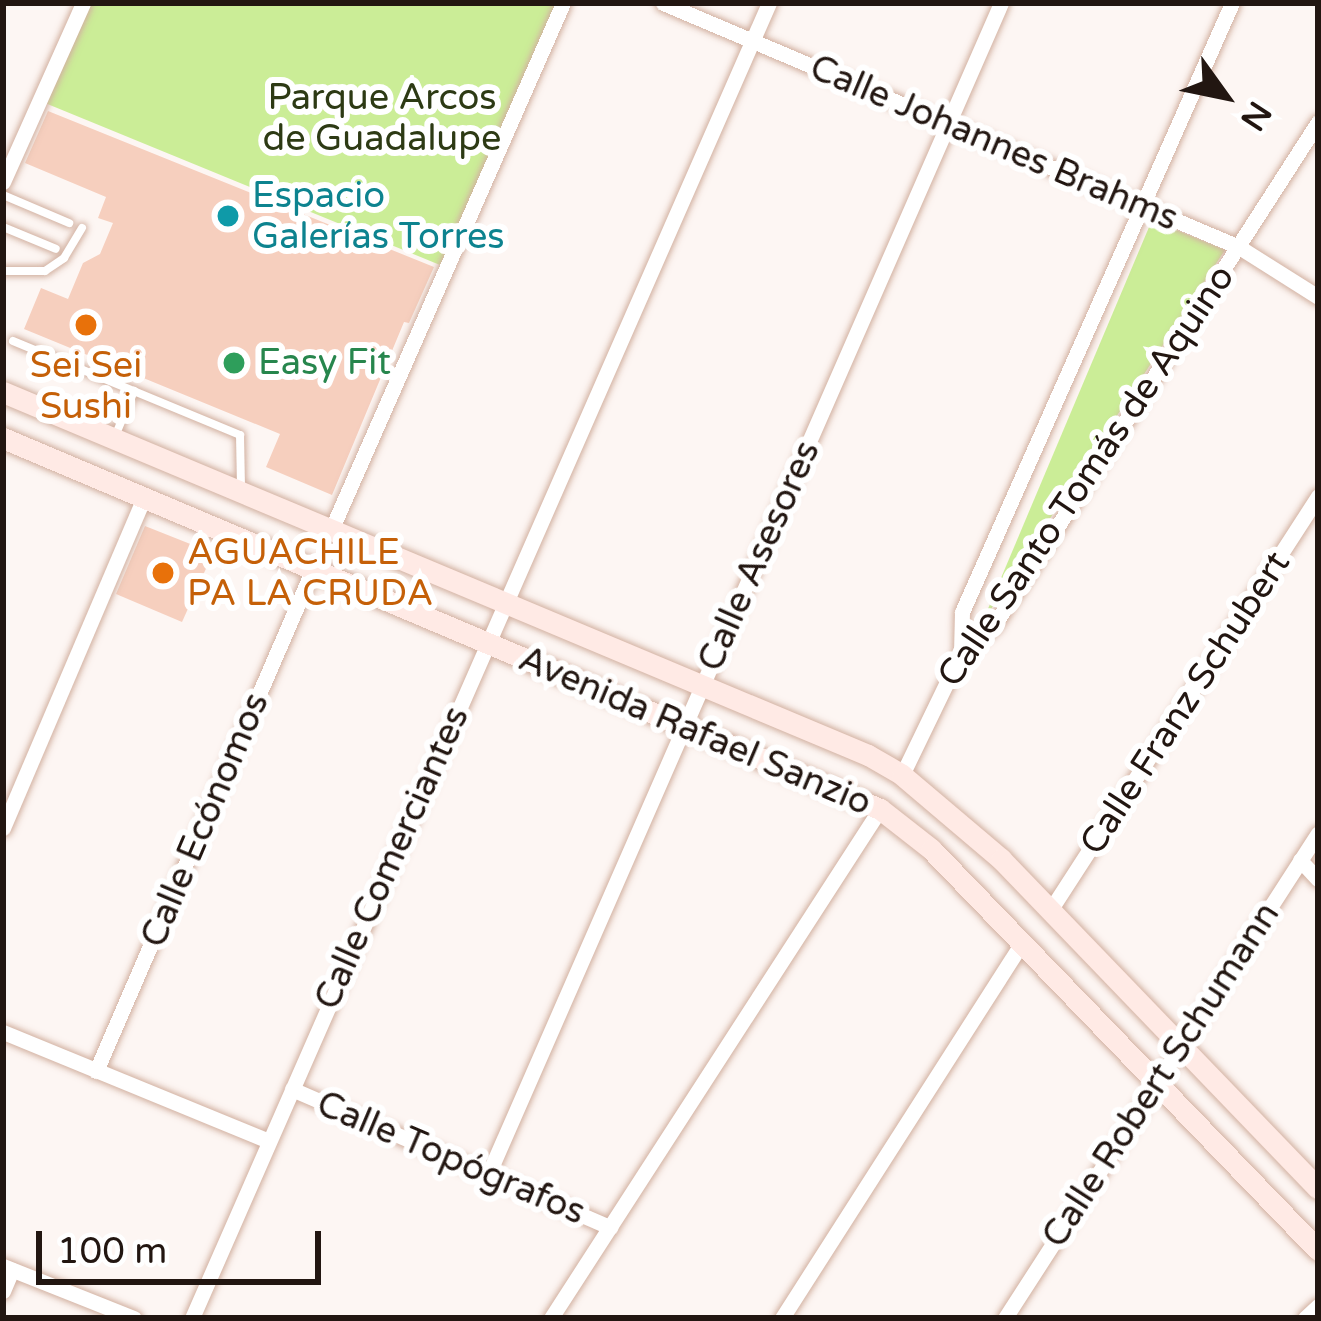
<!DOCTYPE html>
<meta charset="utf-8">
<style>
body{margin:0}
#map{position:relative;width:1321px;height:1321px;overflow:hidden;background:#fdf6f3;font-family:"Varela Round",sans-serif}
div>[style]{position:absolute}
.green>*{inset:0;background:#cbed97}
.building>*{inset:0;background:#f6cfbe}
.roads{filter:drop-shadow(0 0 3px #d2b1a1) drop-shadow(0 0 3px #d2b1a1)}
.service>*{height:8px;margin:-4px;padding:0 4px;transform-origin:4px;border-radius:4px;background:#fff}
.minor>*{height:15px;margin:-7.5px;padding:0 7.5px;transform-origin:7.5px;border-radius:7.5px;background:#fff}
.secondary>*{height:21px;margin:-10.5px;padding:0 10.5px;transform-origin:10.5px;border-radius:10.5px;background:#ffeae5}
.dots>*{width:33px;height:33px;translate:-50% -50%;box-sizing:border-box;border:6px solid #fff;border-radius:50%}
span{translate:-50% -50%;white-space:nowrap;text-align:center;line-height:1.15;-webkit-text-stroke:12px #fff;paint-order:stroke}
.park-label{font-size:36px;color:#2d3a14}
.street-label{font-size:36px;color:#221611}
.culture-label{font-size:36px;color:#0d838f}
.left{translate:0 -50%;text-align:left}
.leisure-label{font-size:36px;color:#27864d}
.food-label{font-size:36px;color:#c56008}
.frame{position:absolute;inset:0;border:6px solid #221611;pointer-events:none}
.north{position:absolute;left:1165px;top:36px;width:120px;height:120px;-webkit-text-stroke:9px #fff;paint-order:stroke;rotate:123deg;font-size:33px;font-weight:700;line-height:48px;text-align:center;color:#221611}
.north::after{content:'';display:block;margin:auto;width:42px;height:54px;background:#221611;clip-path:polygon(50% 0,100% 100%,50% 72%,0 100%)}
.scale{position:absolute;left:36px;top:1231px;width:285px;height:54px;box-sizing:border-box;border:6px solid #221611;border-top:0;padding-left:15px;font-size:36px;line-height:42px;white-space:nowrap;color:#221611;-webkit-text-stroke:9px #fff;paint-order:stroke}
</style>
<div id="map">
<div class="green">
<i style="clip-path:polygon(89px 3px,558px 3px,440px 265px,45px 103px)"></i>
<i style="clip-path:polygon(1152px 220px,1225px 250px,982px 623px)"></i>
</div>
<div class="building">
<i style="clip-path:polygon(48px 111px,434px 267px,409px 323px,404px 322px,332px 495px,266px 467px,280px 434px,24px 329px,41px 288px,68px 299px,83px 263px,100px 254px,113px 223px,98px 218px,106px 197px,25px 163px)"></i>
<i style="clip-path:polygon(145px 526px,213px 553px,182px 622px,116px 594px)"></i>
</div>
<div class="roads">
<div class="service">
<i style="left:3px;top:195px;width:72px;rotate:23deg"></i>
<i style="left:3px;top:227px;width:57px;rotate:22.5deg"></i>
<i style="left:3px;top:271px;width:42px"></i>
<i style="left:45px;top:271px;width:23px;rotate:-34deg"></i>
<i style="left:64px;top:258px;width:35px;rotate:-59deg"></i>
<i style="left:13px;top:341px;width:246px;rotate:22.5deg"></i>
<i style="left:240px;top:435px;width:53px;rotate:88.9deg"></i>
<i style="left:116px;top:434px;width:47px;rotate:-67.3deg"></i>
</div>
<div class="minor">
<i style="left:663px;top:3px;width:626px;rotate:22.96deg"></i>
<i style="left:1239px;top:247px;width:93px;rotate:32.3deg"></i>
<i style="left:3px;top:182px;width:196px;rotate:-65.9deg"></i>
<i style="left:332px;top:528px;width:574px;rotate:-66.25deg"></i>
<i style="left:961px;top:653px;width:41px;rotate:-88.6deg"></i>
<i style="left:962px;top:612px;width:666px;rotate:-66.09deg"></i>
<i style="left:902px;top:775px;width:136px;rotate:-64.2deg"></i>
<i style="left:961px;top:653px;width:43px;rotate:-40.3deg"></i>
<i style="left:994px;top:625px;width:598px;rotate:-57.21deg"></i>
<i style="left:3px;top:828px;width:359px;rotate:-66.9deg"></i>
<i style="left:1300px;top:860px;width:26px;rotate:47deg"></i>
<i style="left:1051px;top:909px;width:492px;rotate:-57.1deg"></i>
<i style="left:3px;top:1032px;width:287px;rotate:22.3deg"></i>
<i style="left:96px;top:1071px;width:547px;rotate:-66.62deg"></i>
<i style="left:292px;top:1089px;width:347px;rotate:23.5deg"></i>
<i style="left:488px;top:1175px;width:1279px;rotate:-66.36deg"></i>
<i style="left:3px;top:1266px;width:141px;rotate:21.7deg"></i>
<i style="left:3px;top:1291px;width:23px;rotate:-67deg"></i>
<i style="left:192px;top:1318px;width:1436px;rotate:-66.31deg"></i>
<i style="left:551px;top:1318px;width:606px;rotate:-57.12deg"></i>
<i style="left:782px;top:1318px;width:444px;rotate:-57.4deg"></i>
<i style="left:1005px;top:1318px;width:577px;rotate:-57.16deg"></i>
<i style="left:1305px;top:1318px;width:18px;rotate:-43deg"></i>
</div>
<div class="secondary">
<i style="left:3px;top:392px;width:938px;rotate:22.77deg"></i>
<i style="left:868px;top:755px;width:39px;rotate:30deg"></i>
<i style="left:902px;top:775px;width:130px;rotate:40.3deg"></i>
<i style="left:1001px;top:859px;width:457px;rotate:46.1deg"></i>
<i style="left:3px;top:438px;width:952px;rotate:22.93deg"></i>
<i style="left:880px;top:809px;width:65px;rotate:38.1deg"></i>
<i style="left:931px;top:849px;width:557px;rotate:46.02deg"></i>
</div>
</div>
<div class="dots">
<i style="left:228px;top:216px;background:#0f9aa8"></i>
<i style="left:86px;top:325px;background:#e8710a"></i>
<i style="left:234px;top:363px;background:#2e9e5b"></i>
<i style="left:163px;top:573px;background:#e8710a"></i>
</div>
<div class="park-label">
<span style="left:382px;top:118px">Parque Arcos<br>de Guadalupe</span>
</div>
<div class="street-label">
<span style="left:994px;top:143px;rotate:23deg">Calle Johannes Brahms</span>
<span style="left:1086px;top:476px;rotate:-56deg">Calle Santo Tomás de Aquino</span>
<span style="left:759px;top:556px;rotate:-66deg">Calle Asesores</span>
<span style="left:1185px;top:703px;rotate:-57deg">Calle Franz Schubert</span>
<span style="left:695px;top:731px;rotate:23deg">Avenida Rafael Sanzio</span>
<span style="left:205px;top:820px;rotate:-67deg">Calle Ecónomos</span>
<span style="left:392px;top:858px;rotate:-66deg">Calle Comerciantes</span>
<span style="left:1161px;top:1075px;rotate:-57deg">Calle Robert Schumann</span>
<span style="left:451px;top:1158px;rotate:23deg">Calle Topógrafos</span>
</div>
<div class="culture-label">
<span class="left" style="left:252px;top:216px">Espacio<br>Galerías Torres</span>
</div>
<div class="leisure-label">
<span class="left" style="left:258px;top:363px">Easy Fit</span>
</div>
<div class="food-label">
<span style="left:86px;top:386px">Sei Sei<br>Sushi</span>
<span class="left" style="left:187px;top:573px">AGUACHILE<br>PA LA CRUDA</span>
</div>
<div class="frame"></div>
<div class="north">N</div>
<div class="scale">100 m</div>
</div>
